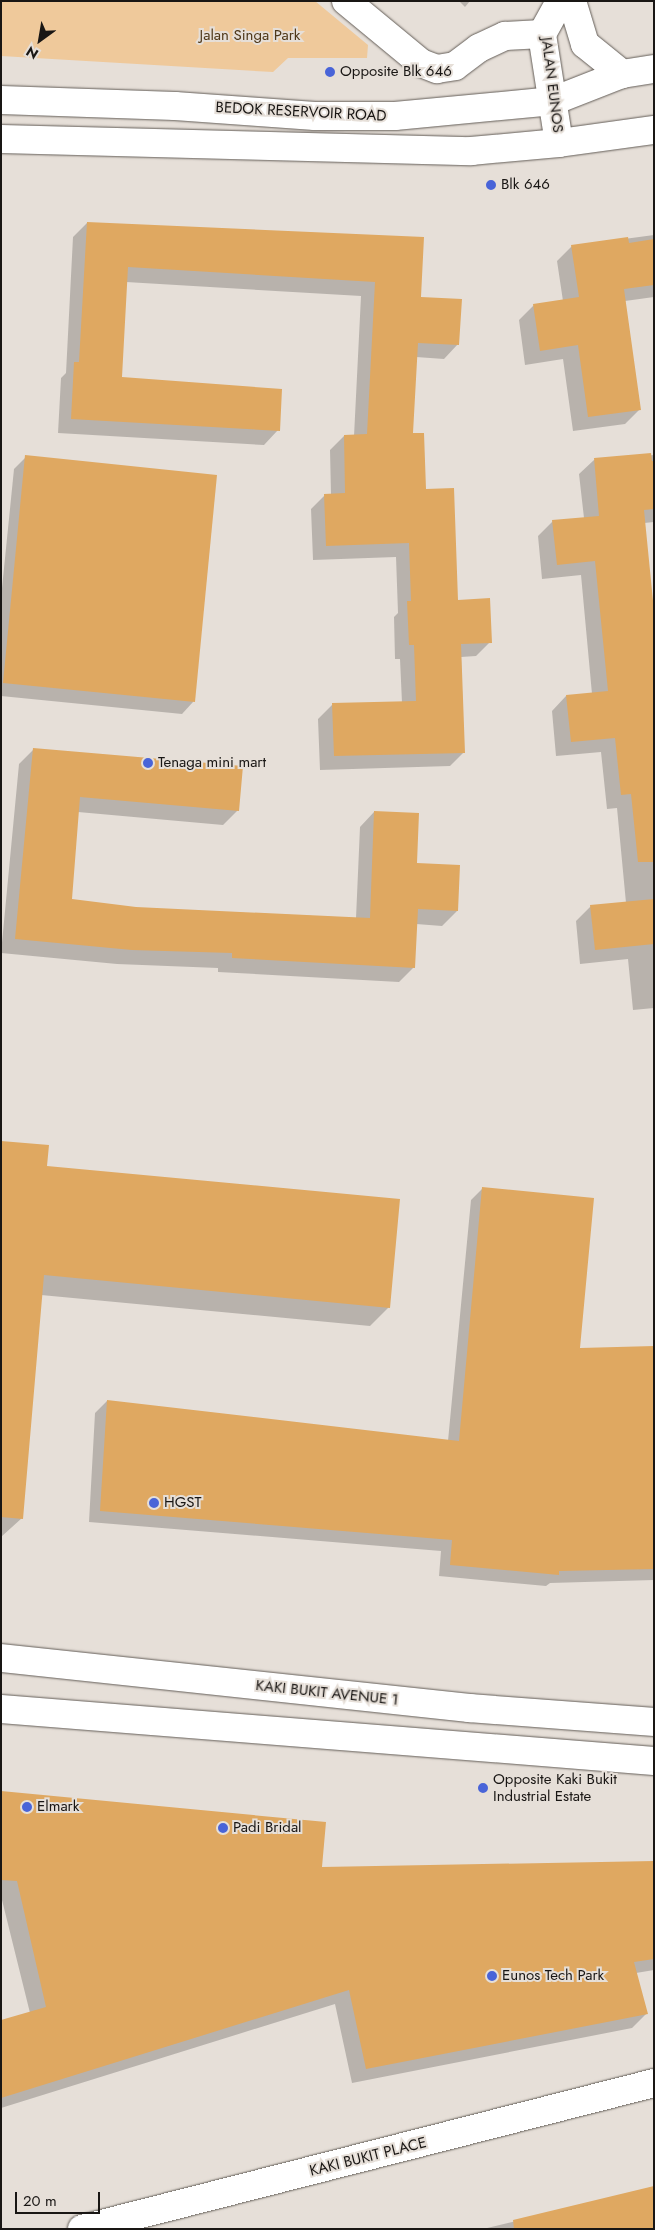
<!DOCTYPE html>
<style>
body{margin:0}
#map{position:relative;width:655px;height:2230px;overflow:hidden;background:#e6dfd8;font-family:Jost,sans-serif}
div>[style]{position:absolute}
.green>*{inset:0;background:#efc99b}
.shadow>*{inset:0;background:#0003}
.building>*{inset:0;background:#dfa861}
.roads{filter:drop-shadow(0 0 1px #645e58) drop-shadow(0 0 1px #645e58)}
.minor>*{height:28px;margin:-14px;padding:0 14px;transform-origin:14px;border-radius:14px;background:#fff}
.secondary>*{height:28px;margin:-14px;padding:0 14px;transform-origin:14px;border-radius:14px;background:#fff}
.dots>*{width:14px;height:14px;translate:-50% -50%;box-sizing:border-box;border:2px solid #e6dfd8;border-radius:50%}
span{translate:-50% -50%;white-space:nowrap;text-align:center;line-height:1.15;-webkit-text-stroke:4px #e6dfd8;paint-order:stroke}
.park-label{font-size:15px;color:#4f3819}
.poi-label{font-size:15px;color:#191614}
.left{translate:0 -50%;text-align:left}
.street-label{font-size:15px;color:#191614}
.frame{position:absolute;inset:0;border:2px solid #191614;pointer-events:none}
.north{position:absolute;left:15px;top:15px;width:50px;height:50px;-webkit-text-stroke:4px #e6dfd8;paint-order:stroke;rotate:212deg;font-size:14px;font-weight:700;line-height:20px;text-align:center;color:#191614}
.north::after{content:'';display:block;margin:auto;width:18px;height:22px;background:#191614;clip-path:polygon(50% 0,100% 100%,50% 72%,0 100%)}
.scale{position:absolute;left:15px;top:2192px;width:85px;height:22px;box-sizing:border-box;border:2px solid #191614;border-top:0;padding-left:6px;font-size:15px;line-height:18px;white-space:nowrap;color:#191614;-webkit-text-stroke:4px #e6dfd8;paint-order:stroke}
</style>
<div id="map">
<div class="green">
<i style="clip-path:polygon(1px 1px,315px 1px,368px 45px,367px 58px,288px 58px,273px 72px,1px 56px)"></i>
</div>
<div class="shadow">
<i style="clip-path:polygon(459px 1px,470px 1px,465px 7px)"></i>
<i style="clip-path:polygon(87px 223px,423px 238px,419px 298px,458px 344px,444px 359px,416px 357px,412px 434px,425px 491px,457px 601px,490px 642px,476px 656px,461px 657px,464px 752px,450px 766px,320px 770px,318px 719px,332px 705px,402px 703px,400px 659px,395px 659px,394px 617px,398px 613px,396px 557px,313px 560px,311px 509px,325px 495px,331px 495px,330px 450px,344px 436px,354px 436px,361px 296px,126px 282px,121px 378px,278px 430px,264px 445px,58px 433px,61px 378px,66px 373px,73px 237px)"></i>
<i style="clip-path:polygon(654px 235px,654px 297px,625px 301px,640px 409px,625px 424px,573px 431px,563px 359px,525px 365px,519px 320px,534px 305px,563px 301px,557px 261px,572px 246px)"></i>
<i style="clip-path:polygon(654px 455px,654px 522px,644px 523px,654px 625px,654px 1008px,633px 1010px,628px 959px,580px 964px,576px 921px,591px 906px,626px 903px,617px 808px,607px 809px,601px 752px,556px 756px,552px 711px,566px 696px,592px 694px,581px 575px,542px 579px,538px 536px,553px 521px,584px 518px,579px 474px,594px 460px)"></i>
<i style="clip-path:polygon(26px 457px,215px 476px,193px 702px,182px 714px,1px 696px,1px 598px,14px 469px)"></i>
<i style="clip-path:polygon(34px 749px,238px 810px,223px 825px,78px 812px,70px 900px,136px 908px,356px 918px,360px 827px,374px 812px,457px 911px,442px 926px,416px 924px,414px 967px,399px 982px,218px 972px,218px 968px,117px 964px,1px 953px,19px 764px)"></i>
<i style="clip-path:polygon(1px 1142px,46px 1167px,389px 1307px,370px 1326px,41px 1295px,22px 1518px,1px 1537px)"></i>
<i style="clip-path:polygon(482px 1189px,578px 1350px,654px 1348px,654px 1580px,550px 1583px,546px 1586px,439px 1576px,441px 1551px,89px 1522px,95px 1413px,107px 1401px,448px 1441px,471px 1200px)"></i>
<i style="clip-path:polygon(1px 1792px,321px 1868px,654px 1862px,654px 1970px,636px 1973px,646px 2014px,632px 2028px,352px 2083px,335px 2004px,1px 2108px,1px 2022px,30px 2013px,1px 1896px)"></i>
<i style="clip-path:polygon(654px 2188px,654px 2229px,483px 2229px)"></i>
</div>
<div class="building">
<i style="clip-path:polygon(87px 222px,424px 237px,421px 297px,462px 299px,459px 345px,418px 343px,413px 433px,424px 433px,426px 489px,454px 488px,458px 600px,490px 598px,492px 643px,461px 644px,465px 753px,334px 756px,332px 703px,416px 701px,414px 645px,409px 645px,407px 601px,411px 601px,409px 543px,326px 546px,324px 494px,345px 493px,344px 435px,367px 434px,375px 282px,128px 267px,122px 377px,282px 389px,280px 431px,71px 419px,74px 362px,79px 362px)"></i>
<i style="clip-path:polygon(628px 237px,629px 243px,654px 239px,654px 285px,624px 289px,641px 410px,588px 417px,578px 345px,540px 351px,533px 304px,579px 297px,571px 245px)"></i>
<i style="clip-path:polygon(651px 453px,652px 461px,654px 461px,654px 509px,644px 510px,654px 611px,654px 862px,638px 862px,631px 794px,621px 795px,615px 738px,571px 742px,566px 695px,608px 691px,595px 561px,557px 565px,552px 520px,599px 516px,594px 458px)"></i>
<i style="clip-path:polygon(25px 455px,217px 475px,195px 702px,3px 683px)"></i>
<i style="clip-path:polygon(33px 748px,243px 766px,239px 811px,80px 797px,72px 899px,136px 907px,370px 918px,374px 811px,419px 813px,417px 863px,460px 865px,458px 911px,418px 909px,415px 968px,232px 958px,232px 953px,132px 950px,15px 939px)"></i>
<i style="clip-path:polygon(654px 899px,654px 944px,595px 950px,590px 905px)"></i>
<i style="clip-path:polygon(1px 1141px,49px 1145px,47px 1166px,400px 1199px,390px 1308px,44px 1275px,23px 1519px,1px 1517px)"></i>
<i style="clip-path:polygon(482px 1187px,594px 1198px,580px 1348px,654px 1346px,654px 1569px,559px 1571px,559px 1575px,450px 1565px,452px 1540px,100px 1511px,107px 1400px,459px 1441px)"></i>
<i style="clip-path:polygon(1px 1791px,326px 1822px,322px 1867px,654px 1861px,654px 1959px,634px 1962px,648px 2014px,366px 2069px,349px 1990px,1px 2098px,1px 2020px,46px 2007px,17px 1881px,1px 1880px)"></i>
<i style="clip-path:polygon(654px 2186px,654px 2229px,514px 2229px,513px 2220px)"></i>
</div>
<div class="roads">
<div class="minor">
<i style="left:346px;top:1px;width:97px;rotate:39.6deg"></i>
<i style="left:421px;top:63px;width:17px;rotate:21deg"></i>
<i style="left:437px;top:69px;width:18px;rotate:-9deg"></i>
<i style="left:455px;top:66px;width:30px;rotate:-37deg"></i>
<i style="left:479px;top:48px;width:29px;rotate:-25deg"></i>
<i style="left:505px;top:36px;width:37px;rotate:-3deg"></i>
<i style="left:572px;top:1px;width:45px;rotate:73.2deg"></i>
<i style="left:585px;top:44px;width:48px;rotate:39deg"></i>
<i style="left:559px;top:143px;width:110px;rotate:-98.9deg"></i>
<i style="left:542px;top:34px;width:38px;rotate:-61deg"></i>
<i style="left:82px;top:2229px;width:590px;rotate:-14.32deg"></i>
</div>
<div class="secondary">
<i style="left:1px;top:100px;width:174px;rotate:2deg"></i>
<i style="left:175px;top:106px;width:140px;rotate:4.1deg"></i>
<i style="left:315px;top:116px;width:80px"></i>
<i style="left:395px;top:116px;width:159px;rotate:-5.4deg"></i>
<i style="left:553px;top:101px;width:74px;rotate:-21.4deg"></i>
<i style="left:622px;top:74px;width:32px;rotate:-9deg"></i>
<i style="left:1px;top:139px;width:470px;rotate:1.5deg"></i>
<i style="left:471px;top:151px;width:88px;rotate:-5.2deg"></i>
<i style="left:559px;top:143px;width:96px;rotate:-7.8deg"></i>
<i style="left:1px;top:1658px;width:471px;rotate:6.1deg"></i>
<i style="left:469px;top:1708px;width:186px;rotate:4.3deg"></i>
<i style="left:1px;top:1709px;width:655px;rotate:4.55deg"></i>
</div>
</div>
<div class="dots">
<i style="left:330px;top:72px;background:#4964d8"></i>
<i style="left:491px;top:185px;background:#4964d8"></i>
<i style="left:148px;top:763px;background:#4964d8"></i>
<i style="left:154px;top:1503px;background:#4964d8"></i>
<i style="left:483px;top:1788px;background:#4964d8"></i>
<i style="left:27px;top:1807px;background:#4964d8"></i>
<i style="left:223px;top:1828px;background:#4964d8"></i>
<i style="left:492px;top:1976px;background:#4964d8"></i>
</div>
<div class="park-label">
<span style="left:250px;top:36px">Jalan Singa Park</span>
</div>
<div class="poi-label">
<span class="left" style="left:340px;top:72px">Opposite Blk 646</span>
<span class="left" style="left:501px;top:185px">Blk 646</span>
<span class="left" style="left:158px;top:763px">Tenaga mini mart</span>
<span class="left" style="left:164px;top:1503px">HGST</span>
<span class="left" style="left:493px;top:1788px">Opposite Kaki Bukit<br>Industrial Estate</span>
<span class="left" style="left:37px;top:1807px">Elmark</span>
<span class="left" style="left:233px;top:1828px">Padi Bridal</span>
<span class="left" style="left:502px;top:1976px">Eunos Tech Park</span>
</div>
<div class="street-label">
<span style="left:552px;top:85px;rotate:83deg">JALAN EUNOS</span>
<span style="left:301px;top:112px;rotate:3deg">BEDOK RESERVOIR ROAD</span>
<span style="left:327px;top:1693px;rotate:6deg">KAKI BUKIT AVENUE 1</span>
<span style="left:368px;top:2157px;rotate:-14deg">KAKI BUKIT PLACE</span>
</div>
<div class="frame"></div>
<div class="north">N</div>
<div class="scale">20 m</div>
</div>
